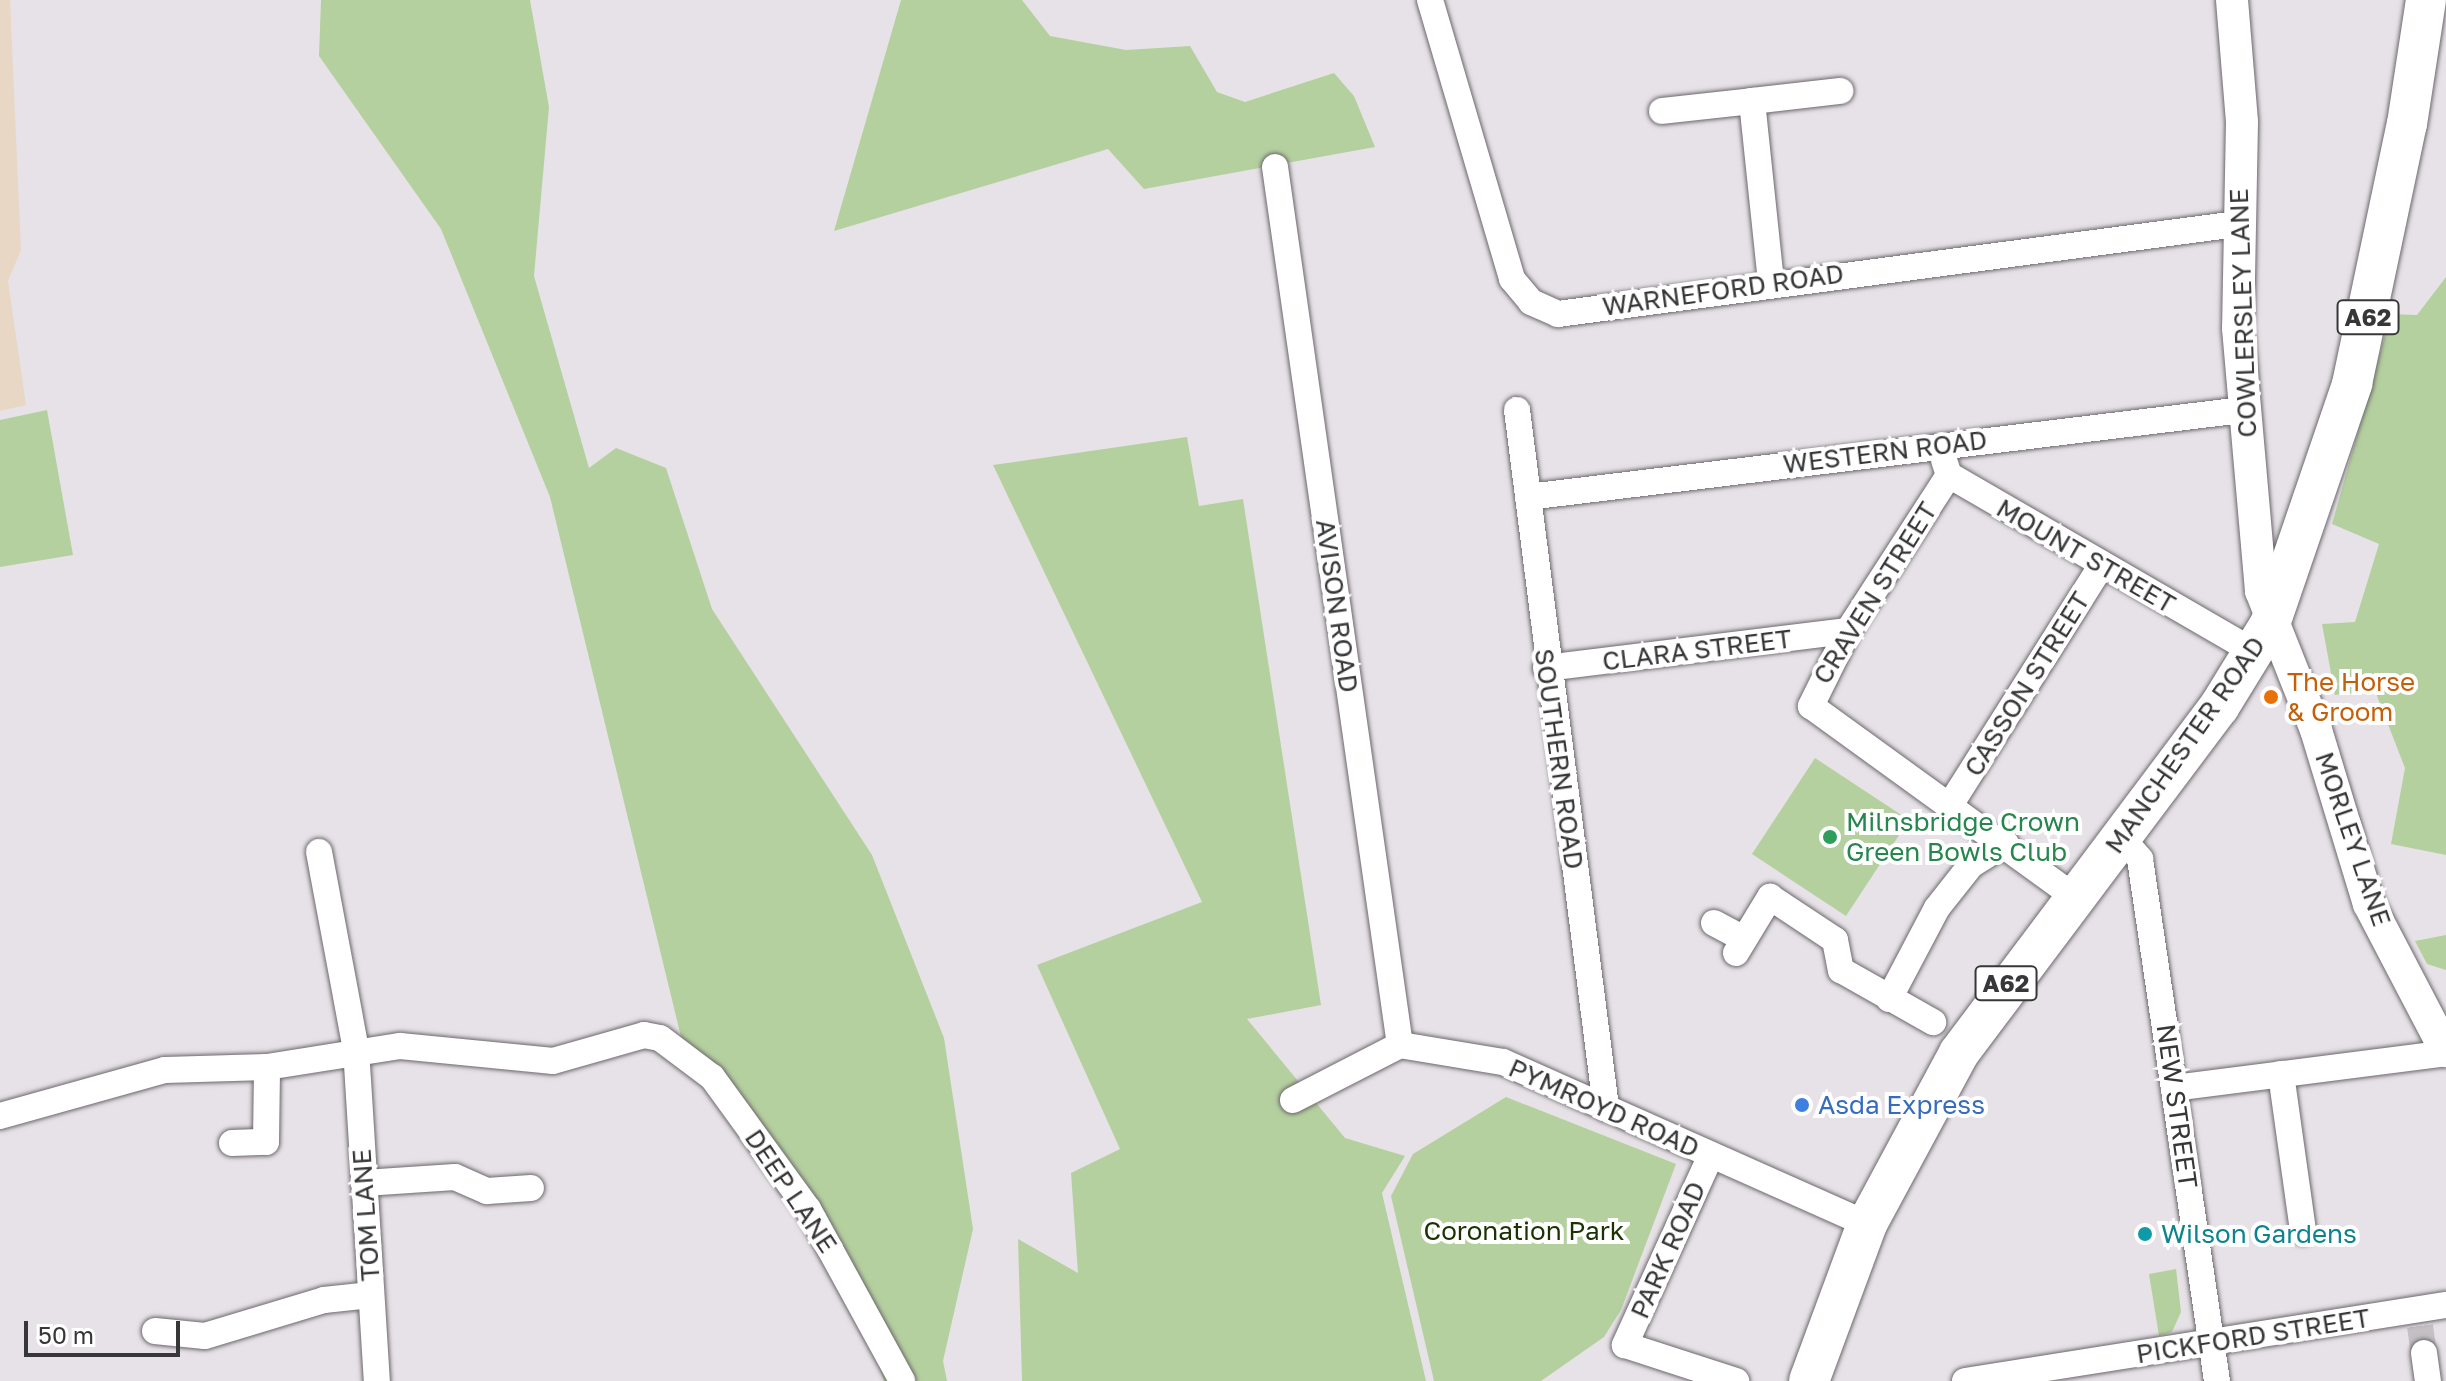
<!DOCTYPE html>
<style>
body{margin:0}
#map{position:relative;width:2446px;height:1381px;overflow:hidden;background:#e7e2e7;font-family:"Golos Text",sans-serif}
div>[style]{position:absolute}
.industrial>*{inset:0;background:#e9d7c6}
.green>*{inset:0;background:#b5d09f}
.minor-tunnel>*{height:26px;margin-top:-13px;transform-origin:0;background:repeating-linear-gradient(90deg,#c4c0c4 0 26px,transparent 0 39px)}
.roads{filter:drop-shadow(0 0 2px #6c686d) drop-shadow(0 0 2px #6c686d)}
.minor>*{height:26px;margin:-13px;padding:0 13px;transform-origin:13px;border-radius:13px;background:#fff}
.tertiary>*{height:32px;margin:-16px;padding:0 16px;transform-origin:16px;border-radius:16px;background:#fff}
.primary>*{height:40px;margin:-20px;padding:0 20px;transform-origin:20px;border-radius:20px;background:#fff}
.dots>*{width:22px;height:22px;translate:-50% -50%;box-sizing:border-box;border:4px solid #fff;border-radius:50%}
span{translate:-50% -50%;white-space:nowrap;text-align:center;line-height:1.15;-webkit-text-stroke:8px #fff;paint-order:stroke}
.shield-label span{padding:2px 6px;background:#fff;border:2px solid;border-radius:6px;-webkit-text-stroke-width:0}
.shield-label{font-size:24px;color:#373638;font-weight:700}
.street-label{font-size:26px;color:#373638}
.food-label{font-size:26px;color:#c56008}
.left{translate:0 -50%;text-align:left}
.leisure-label{font-size:26px;color:#27864d}
.shop-label{font-size:26px;color:#366cbe}
.park-label{font-size:26px;color:#1b3202}
.culture-label{font-size:26px;color:#0d838f}
.scale{position:absolute;left:24px;top:1321px;width:156px;height:36px;box-sizing:border-box;border:4px solid #373638;border-top:0;padding-left:10px;font-size:24px;line-height:28px;white-space:nowrap;color:#373638;-webkit-text-stroke:6px #fff;paint-order:stroke}
</style>
<div id="map">
<div class="industrial">
<i style="clip-path:polygon(0 0,10px 0,21px 250px,8px 281px,26px 405px,0 411px)"></i>
</div>
<div class="green">
<i style="clip-path:polygon(321px 0,530px 0,549px 107px,534px 276px,589px 468px,616px 448px,666px 468px,712px 609px,872px 855px,944px 1038px,973px 1229px,943px 1361px,947px 1381px,884px 1381px,834px 1230px,755px 1116px,682px 1041px,550px 497px,441px 229px,319px 56px)"></i>
<i style="clip-path:polygon(901px 0,1022px 0,1050px 36px,1126px 50px,1190px 46px,1217px 92px,1245px 102px,1334px 73px,1354px 96px,1375px 147px,1144px 189px,1108px 149px,834px 231px)"></i>
<i style="clip-path:polygon(2446px 277px,2446px 855px,2391px 844px,2405px 768px,2375px 691px,2335px 695px,2322px 624px,2355px 622px,2379px 544px,2332px 524px,2391px 314px,2417px 315px)"></i>
<i style="clip-path:polygon(47px 410px,73px 555px,0 567px,0 420px)"></i>
<i style="clip-path:polygon(1187px 437px,1199px 506px,1243px 499px,1321px 1005px,1247px 1019px,1345px 1138px,1405px 1156px,1382px 1193px,1426px 1381px,1022px 1381px,1018px 1239px,1078px 1273px,1071px 1173px,1120px 1149px,1037px 965px,1202px 902px,993px 465px)"></i>
<i style="clip-path:polygon(1815px 758px,1909px 820px,1846px 916px,1752px 854px)"></i>
<i style="clip-path:polygon(2446px 935px,2446px 970px,2427px 964px,2415px 941px)"></i>
<i style="clip-path:polygon(1506px 1097px,1676px 1164px,1621px 1310px,1604px 1337px,1541px 1381px,1434px 1381px,1391px 1196px,1413px 1154px)"></i>
<i style="clip-path:polygon(2176px 1269px,2181px 1312px,2172px 1332px,2159px 1336px,2149px 1274px)"></i>
</div>
<div class="minor-tunnel">
<i style="left:2420px;top:1326px;width:27px;rotate:82deg"></i>
</div>
<div class="roads">
<div class="minor">
<i style="left:1430px;top:0;width:291px;rotate:73.6deg"></i>
<i style="left:1512px;top:279px;width:30px;rotate:50deg"></i>
<i style="left:1531px;top:302px;width:30px;rotate:24deg"></i>
<i style="left:1558px;top:314px;width:685px;rotate:-7.55deg"></i>
<i style="left:1662px;top:111px;width:91px;rotate:-6.3deg"></i>
<i style="left:1275px;top:167px;width:887px;rotate:81.9deg"></i>
<i style="left:1771px;top:282px;width:182px;rotate:-96deg"></i>
<i style="left:1752px;top:101px;width:89px;rotate:-6.5deg"></i>
<i style="left:1517px;top:410px;width:704px;rotate:82.73deg"></i>
<i style="left:1944px;top:460px;width:16px;rotate:72deg"></i>
<i style="left:1949px;top:475px;width:351px;rotate:30.1deg"></i>
<i style="left:1949px;top:475px;width:186px;rotate:122.9deg"></i>
<i style="left:1848px;top:631px;width:84px;rotate:116.3deg"></i>
<i style="left:1811px;top:706px;width:326px;rotate:35.9deg"></i>
<i style="left:1528px;top:497px;width:720px;rotate:-6.94deg"></i>
<i style="left:1546px;top:668px;width:304px;rotate:-7deg"></i>
<i style="left:1952px;top:802px;width:279px;rotate:-57.7deg"></i>
<i style="left:2122px;top:838px;width:28px;rotate:49deg"></i>
<i style="left:2140px;top:859px;width:528px;rotate:81.61deg"></i>
<i style="left:319px;top:852px;width:200px;rotate:79.4deg"></i>
<i style="left:356px;top:1049px;width:333px;rotate:86.4deg"></i>
<i style="left:1714px;top:923px;width:34px;rotate:28deg"></i>
<i style="left:1736px;top:953px;width:66px;rotate:-58.7deg"></i>
<i style="left:1770px;top:897px;width:78px;rotate:33.5deg"></i>
<i style="left:1835px;top:940px;width:31px;rotate:79deg"></i>
<i style="left:1841px;top:970px;width:106px;rotate:29.5deg"></i>
<i style="left:1889px;top:999px;width:103px;rotate:-62.2deg"></i>
<i style="left:1937px;top:908px;width:55px;rotate:-51.7deg"></i>
<i style="left:1971px;top:865px;width:41px;rotate:-32.2deg"></i>
<i style="left:2281px;top:1074px;width:159px;rotate:82deg"></i>
<i style="left:2174px;top:1088px;width:274px;rotate:-7.3deg"></i>
<i style="left:1293px;top:1100px;width:120px;rotate:-27.2deg"></i>
<i style="left:1400px;top:1045px;width:104px;rotate:9.4deg"></i>
<i style="left:1503px;top:1062px;width:398px;rotate:24deg"></i>
<i style="left:0;top:1116px;width:171px;rotate:-15.6deg"></i>
<i style="left:165px;top:1070px;width:102px;rotate:-1.7deg"></i>
<i style="left:267px;top:1067px;width:135px;rotate:-9deg"></i>
<i style="left:400px;top:1046px;width:154px;rotate:5.6deg"></i>
<i style="left:553px;top:1061px;width:95px;rotate:-15.9deg"></i>
<i style="left:644px;top:1035px;width:16px;rotate:11deg"></i>
<i style="left:660px;top:1038px;width:65px;rotate:36.9deg"></i>
<i style="left:712px;top:1077px;width:163px;rotate:54deg"></i>
<i style="left:808px;top:1209px;width:196px;rotate:61.3deg"></i>
<i style="left:232px;top:1143px;width:34px;rotate:-2deg"></i>
<i style="left:266px;top:1142px;width:75px;rotate:-89.2deg"></i>
<i style="left:1711px;top:1155px;width:209px;rotate:114.4deg"></i>
<i style="left:1625px;top:1345px;width:117px;rotate:18deg"></i>
<i style="left:364px;top:1183px;width:91px;rotate:-3.8deg"></i>
<i style="left:455px;top:1177px;width:35px;rotate:24deg"></i>
<i style="left:487px;top:1191px;width:44px;rotate:-3.9deg"></i>
<i style="left:155px;top:1331px;width:50px;rotate:5.7deg"></i>
<i style="left:205px;top:1336px;width:124px;rotate:-16.8deg"></i>
<i style="left:324px;top:1300px;width:47px;rotate:-6.1deg"></i>
<i style="left:2424px;top:1353px;width:28px;rotate:82deg"></i>
<i style="left:1965px;top:1381px;width:487px;rotate:-9deg"></i>
</div>
<div class="tertiary">
<i style="left:2232px;top:0;width:122px;rotate:85.3deg"></i>
<i style="left:2242px;top:122px;width:206px;rotate:91.1deg"></i>
<i style="left:2238px;top:328px;width:264px;rotate:85deg"></i>
<i style="left:2261px;top:591px;width:149px;rotate:68.4deg"></i>
<i style="left:2316px;top:730px;width:182px;rotate:73.1deg"></i>
<i style="left:2369px;top:904px;width:166px;rotate:62.4deg"></i>
</div>
<div class="primary">
<i style="left:1809px;top:1381px;width:167px;rotate:-69.7deg"></i>
<i style="left:1867px;top:1224px;width:194px;rotate:-61.7deg"></i>
<i style="left:1959px;top:1053px;width:433px;rotate:-53.1deg"></i>
<i style="left:2219px;top:707px;width:97px;rotate:-58.4deg"></i>
<i style="left:2270px;top:624px;width:254px;rotate:-71.1deg"></i>
<i style="left:2352px;top:384px;width:266px;rotate:-78.1deg"></i>
<i style="left:2407px;top:124px;width:125px;rotate:-81.3deg"></i>
</div>
</div>
<div class="dots">
<i style="left:2271px;top:697px;background:#e8710a"></i>
<i style="left:1830px;top:837px;background:#2e9e5b"></i>
<i style="left:1802px;top:1105px;background:#3f7fe0"></i>
<i style="left:2145px;top:1234px;background:#0f9aa8"></i>
</div>
<div class="shield-label">
<span style="left:2368px;top:317px">A62</span>
<span style="left:2006px;top:983px">A62</span>
</div>
<div class="street-label">
<span style="left:1723px;top:290px;rotate:-8deg">WARNEFORD ROAD</span>
<span style="left:2243px;top:313px;rotate:-92deg">COWLERSLEY LANE</span>
<span style="left:1885px;top:452px;rotate:-7deg">WESTERN ROAD</span>
<span style="left:2086px;top:556px;rotate:30deg">MOUNT STREET</span>
<span style="left:1875px;top:593px;rotate:-58deg">CRAVEN STREET</span>
<span style="left:1337px;top:606px;rotate:82deg">AVISON ROAD</span>
<span style="left:1697px;top:650px;rotate:-7deg">CLARA STREET</span>
<span style="left:2027px;top:684px;rotate:-58deg">CASSON STREET</span>
<span style="left:2185px;top:745px;rotate:-55deg">MANCHESTER ROAD</span>
<span style="left:1559px;top:759px;rotate:82deg">SOUTHERN ROAD</span>
<span style="left:2353px;top:839px;rotate:71deg">MORLEY LANE</span>
<span style="left:2177px;top:1106px;rotate:82deg">NEW STREET</span>
<span style="left:1604px;top:1108px;rotate:24deg">PYMROYD ROAD</span>
<span style="left:791px;top:1191px;rotate:56deg">DEEP LANE</span>
<span style="left:366px;top:1215px;rotate:-94deg">TOM LANE</span>
<span style="left:1668px;top:1250px;rotate:-66deg">PARK ROAD</span>
<span style="left:2253px;top:1336px;rotate:-9deg">PICKFORD STREET</span>
</div>
<div class="food-label">
<span class="left" style="left:2287px;top:697px">The Horse<br>&amp; Groom</span>
</div>
<div class="leisure-label">
<span class="left" style="left:1846px;top:837px">Milnsbridge Crown<br>Green Bowls Club</span>
</div>
<div class="shop-label">
<span class="left" style="left:1818px;top:1105px">Asda Express</span>
</div>
<div class="park-label">
<span style="left:1524px;top:1231px">Coronation Park</span>
</div>
<div class="culture-label">
<span class="left" style="left:2161px;top:1234px">Wilson Gardens</span>
</div>
<div class="scale">50 m</div>
</div>
